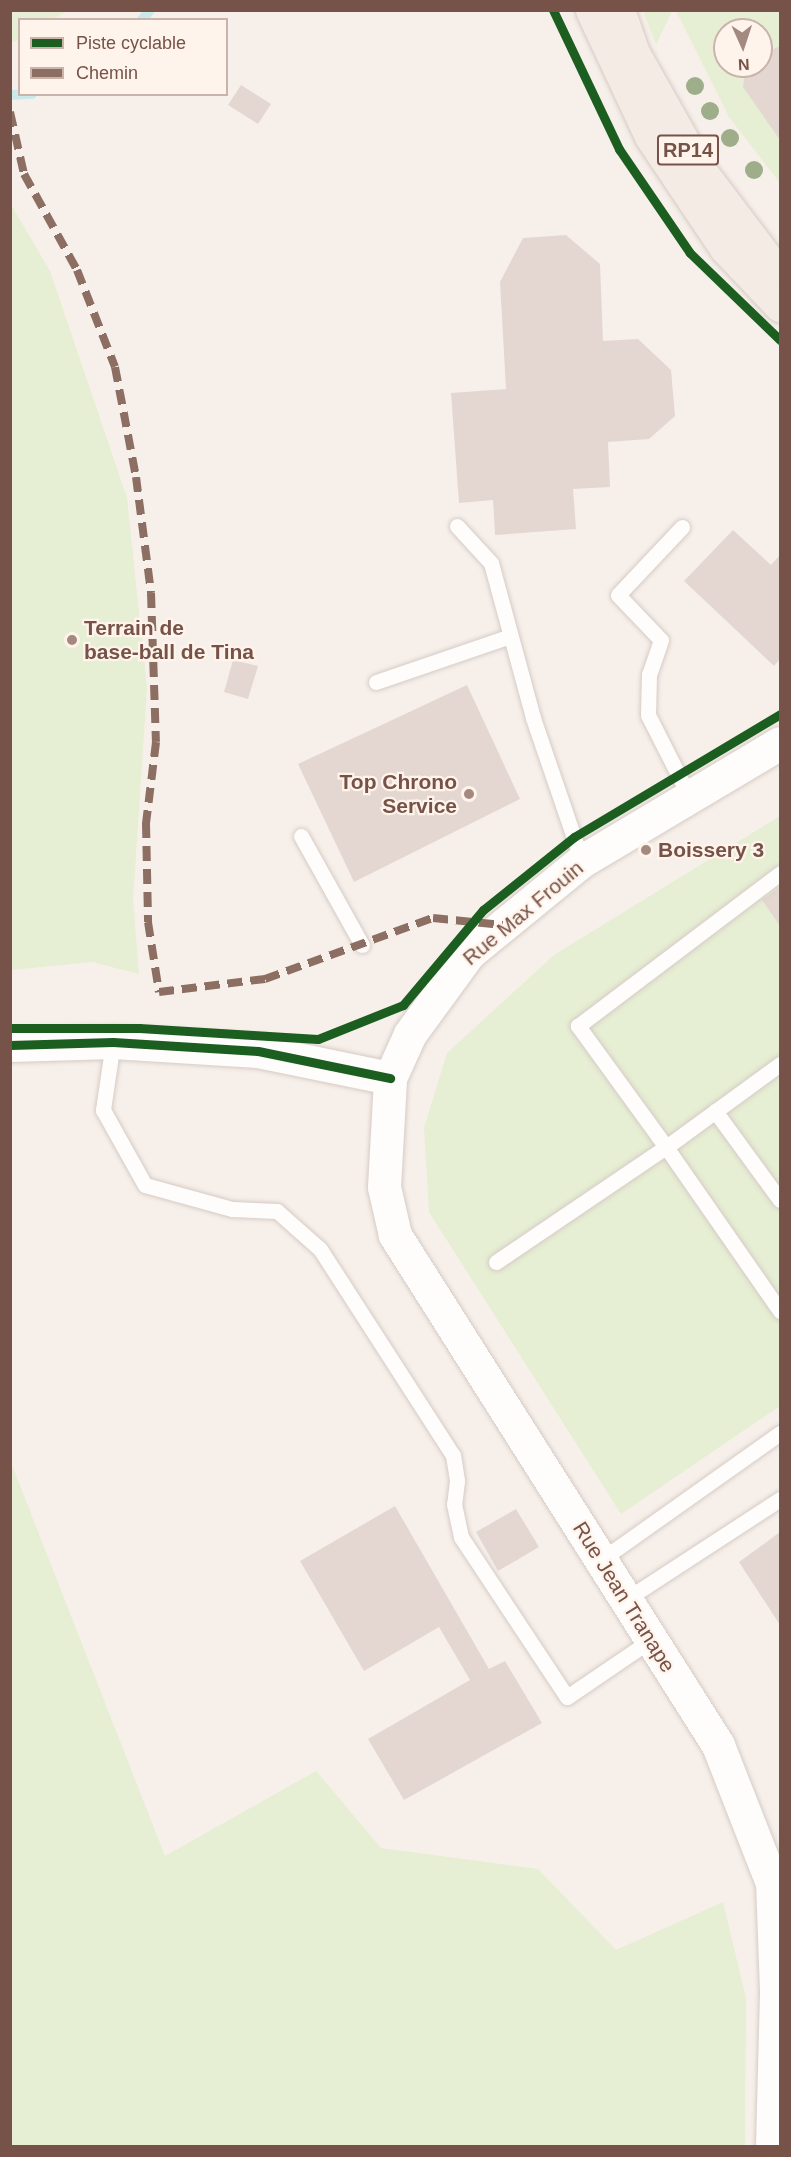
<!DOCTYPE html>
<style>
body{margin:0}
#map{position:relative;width:791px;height:2157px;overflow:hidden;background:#f7f0ea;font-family:Arial,sans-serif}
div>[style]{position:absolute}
.green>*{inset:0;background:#e6eed3}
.stream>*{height:10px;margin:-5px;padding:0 5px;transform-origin:5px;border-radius:5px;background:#caeae9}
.building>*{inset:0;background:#e4d7d1}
.roads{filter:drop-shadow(0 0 2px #d6cbc6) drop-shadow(0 0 2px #d6cbc6)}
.service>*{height:15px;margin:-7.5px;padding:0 7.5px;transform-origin:7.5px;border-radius:7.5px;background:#fefdfc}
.tertiary>*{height:33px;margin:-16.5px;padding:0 16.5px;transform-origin:16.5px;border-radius:16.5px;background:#fefdfc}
.secondary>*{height:33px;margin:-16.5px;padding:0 16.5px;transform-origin:16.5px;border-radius:16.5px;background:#fefdfc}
.primary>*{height:33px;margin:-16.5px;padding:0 16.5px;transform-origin:16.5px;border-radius:16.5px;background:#f3ebe4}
.quiet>*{height:8px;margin-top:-4px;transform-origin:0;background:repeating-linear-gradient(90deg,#8d6e63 0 15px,transparent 0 23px)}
.cycleway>*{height:9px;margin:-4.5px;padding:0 4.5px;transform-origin:4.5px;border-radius:4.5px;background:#1b5e20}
.trees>*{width:18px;height:18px;margin:-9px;border-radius:50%;background:#9fae8a}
.dots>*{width:16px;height:16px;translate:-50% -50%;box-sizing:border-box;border:3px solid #fff4eb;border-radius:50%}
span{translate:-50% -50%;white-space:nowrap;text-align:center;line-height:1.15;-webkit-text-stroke:4.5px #fff4eb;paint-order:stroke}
.shield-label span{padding:2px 4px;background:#fff4eb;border:2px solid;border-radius:4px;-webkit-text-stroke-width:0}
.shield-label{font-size:20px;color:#775248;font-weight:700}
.poi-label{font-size:21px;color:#775248;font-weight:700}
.left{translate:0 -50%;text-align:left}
.right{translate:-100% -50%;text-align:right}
.street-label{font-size:21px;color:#775248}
.frame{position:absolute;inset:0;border:12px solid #775248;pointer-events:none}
.legend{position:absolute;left:18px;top:18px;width:210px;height:78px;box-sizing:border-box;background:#fff4eb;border:2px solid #c9b3aa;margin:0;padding:8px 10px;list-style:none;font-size:18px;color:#775248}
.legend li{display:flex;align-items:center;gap:12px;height:30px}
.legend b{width:30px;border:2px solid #c9b3aa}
.north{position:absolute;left:713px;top:18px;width:60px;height:60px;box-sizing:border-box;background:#fff4eb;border:2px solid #c9b3aa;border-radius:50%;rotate:177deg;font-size:16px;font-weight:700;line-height:24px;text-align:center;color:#775248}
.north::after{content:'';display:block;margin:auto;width:21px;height:27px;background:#a48981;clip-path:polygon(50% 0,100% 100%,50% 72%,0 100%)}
</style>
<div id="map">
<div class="green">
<i style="clip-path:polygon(10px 11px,11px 10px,67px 11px,53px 19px,20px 20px,19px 40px,11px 42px)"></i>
<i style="clip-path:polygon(643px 11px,672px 11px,656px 45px)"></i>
<i style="clip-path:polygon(evenodd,676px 11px,780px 11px,780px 183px,729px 117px,676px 11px,725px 30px,761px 30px,761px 66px,725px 66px,725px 30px)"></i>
<i style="clip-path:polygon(10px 203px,50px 271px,127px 498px,147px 688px,133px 900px,139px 974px,92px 962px,11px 970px)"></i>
<i style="clip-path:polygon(780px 816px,780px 1406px,621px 1514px,429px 1212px,424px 1128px,447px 1053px,554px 955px)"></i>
<i style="clip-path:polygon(10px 1460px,165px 1856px,316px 1771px,381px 1848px,538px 1869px,616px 1950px,723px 1902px,746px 1998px,745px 2146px,11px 2146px)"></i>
</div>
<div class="stream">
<i style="left:142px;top:20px;width:13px;rotate:-51deg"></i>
<i style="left:10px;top:95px;width:22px;rotate:-3deg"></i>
</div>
<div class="building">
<i style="clip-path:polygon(780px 46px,780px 140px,743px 87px,746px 66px,761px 66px,761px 55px)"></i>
<i style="clip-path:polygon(241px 85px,271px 104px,258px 124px,228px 105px)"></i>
<i style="clip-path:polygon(566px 235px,600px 264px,603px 341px,638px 339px,671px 370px,675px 416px,649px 439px,608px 442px,610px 487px,573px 489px,576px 529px,495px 535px,493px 500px,459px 503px,451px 393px,506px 389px,500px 282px,523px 238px)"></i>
<i style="clip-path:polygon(733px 530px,771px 565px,780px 555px,780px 659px,774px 666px,684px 581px)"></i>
<i style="clip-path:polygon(233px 660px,258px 666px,248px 699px,224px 692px)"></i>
<i style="clip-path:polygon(467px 685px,520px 799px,354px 882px,298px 764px)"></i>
<i style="clip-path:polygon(780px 887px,780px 926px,762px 900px)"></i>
<i style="clip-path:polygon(395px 1506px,489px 1669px,505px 1661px,542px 1723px,404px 1800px,368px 1739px,470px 1680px,439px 1627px,364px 1671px,300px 1561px)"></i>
<i style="clip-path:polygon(516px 1509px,539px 1547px,498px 1571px,476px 1532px)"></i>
<i style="clip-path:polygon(780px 1532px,780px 1625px,739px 1562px)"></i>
</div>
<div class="roads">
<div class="service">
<i style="left:457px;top:526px;width:50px;rotate:47.4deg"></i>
<i style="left:491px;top:563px;width:161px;rotate:74.8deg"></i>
<i style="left:533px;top:718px;width:151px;rotate:71.1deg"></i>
<i style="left:682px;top:527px;width:93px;rotate:133.3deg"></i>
<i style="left:618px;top:595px;width:62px;rotate:46.3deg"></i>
<i style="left:661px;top:640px;width:36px;rotate:109deg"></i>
<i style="left:649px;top:674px;width:41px;rotate:91.4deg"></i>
<i style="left:648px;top:715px;width:89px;rotate:63.1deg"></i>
<i style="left:376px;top:682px;width:142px;rotate:-18.9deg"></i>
<i style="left:301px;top:836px;width:125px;rotate:60.8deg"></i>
<i style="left:113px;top:1042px;width:69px;rotate:98.4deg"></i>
<i style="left:103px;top:1110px;width:86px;rotate:60.8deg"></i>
<i style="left:145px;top:1185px;width:90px;rotate:15.4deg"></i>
<i style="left:232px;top:1209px;width:45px;rotate:2.5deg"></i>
<i style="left:277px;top:1211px;width:57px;rotate:41.5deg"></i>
<i style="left:320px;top:1249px;width:245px;rotate:57.2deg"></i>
<i style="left:453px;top:1455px;width:26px;rotate:81deg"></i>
<i style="left:457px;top:1481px;width:23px;rotate:97deg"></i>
<i style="left:454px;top:1504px;width:34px;rotate:78deg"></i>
<i style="left:461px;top:1537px;width:192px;rotate:56.5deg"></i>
<i style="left:567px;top:1697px;width:102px;rotate:-34.2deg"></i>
<i style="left:780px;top:1064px;width:141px;rotate:143.9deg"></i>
<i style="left:666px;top:1147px;width:200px;rotate:55.2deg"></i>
<i style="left:715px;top:1111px;width:110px;rotate:53.9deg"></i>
<i style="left:496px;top:1262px;width:205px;rotate:-34.1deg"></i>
<i style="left:666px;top:1147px;width:150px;rotate:-126deg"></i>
<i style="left:578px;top:1026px;width:253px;rotate:-37.1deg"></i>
<i style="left:612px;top:1552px;width:206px;rotate:-35.3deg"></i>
<i style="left:625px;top:1600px;width:185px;rotate:-33.1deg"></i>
</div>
<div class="tertiary">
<i style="left:10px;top:1045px;width:103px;rotate:-1.7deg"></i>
<i style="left:113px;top:1042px;width:145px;rotate:3.6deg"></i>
<i style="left:258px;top:1051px;width:135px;rotate:11.6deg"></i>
</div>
<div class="secondary">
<i style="left:772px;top:2146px;width:156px;rotate:-88.5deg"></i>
<i style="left:776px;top:1990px;width:107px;rotate:-92.1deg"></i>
<i style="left:772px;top:1883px;width:148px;rotate:-111.4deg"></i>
<i style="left:718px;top:1745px;width:604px;rotate:-122.35deg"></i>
<i style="left:395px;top:1235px;width:49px;rotate:-102.9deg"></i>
<i style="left:384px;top:1187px;width:109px;rotate:-86.8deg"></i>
<i style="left:390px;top:1078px;width:48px;rotate:-65.6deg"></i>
<i style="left:410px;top:1034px;width:100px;rotate:-53.9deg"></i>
<i style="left:469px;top:953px;width:146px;rotate:-39.2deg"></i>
<i style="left:582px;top:861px;width:230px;rotate:-30.8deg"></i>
</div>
<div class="primary">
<i style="left:592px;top:10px;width:139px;rotate:64.9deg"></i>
<i style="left:651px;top:136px;width:135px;rotate:56.2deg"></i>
<i style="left:726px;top:248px;width:79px;rotate:46.5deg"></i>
<i style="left:618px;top:10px;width:46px;rotate:70.8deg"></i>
<i style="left:633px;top:53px;width:134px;rotate:60.6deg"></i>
<i style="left:699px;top:170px;width:126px;rotate:52.8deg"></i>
</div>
</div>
<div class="quiet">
<i style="left:10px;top:112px;width:64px;rotate:77.3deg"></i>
<i style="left:24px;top:174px;width:110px;rotate:61.1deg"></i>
<i style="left:77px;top:270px;width:104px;rotate:68.6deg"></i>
<i style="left:115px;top:367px;width:112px;rotate:79.2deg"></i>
<i style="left:136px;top:477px;width:117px;rotate:82.6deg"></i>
<i style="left:151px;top:593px;width:149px;rotate:88.1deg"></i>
<i style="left:156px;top:742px;width:82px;rotate:97deg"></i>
<i style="left:146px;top:823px;width:99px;rotate:88.8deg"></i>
<i style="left:148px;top:922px;width:71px;rotate:81.1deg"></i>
<i style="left:159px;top:992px;width:107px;rotate:-7deg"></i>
<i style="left:265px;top:979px;width:179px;rotate:-20deg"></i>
<i style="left:433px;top:918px;width:70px;rotate:5.7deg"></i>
</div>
<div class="cycleway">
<i style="left:553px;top:10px;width:154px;rotate:64.6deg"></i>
<i style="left:619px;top:149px;width:126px;rotate:55.7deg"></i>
<i style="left:690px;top:253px;width:125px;rotate:44deg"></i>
<i style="left:10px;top:1028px;width:129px"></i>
<i style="left:139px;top:1028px;width:179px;rotate:3.5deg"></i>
<i style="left:318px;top:1039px;width:92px;rotate:-21.8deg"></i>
<i style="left:403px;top:1005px;width:124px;rotate:-49.9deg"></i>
<i style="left:483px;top:910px;width:117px;rotate:-38.7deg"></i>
<i style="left:574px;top:837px;width:240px;rotate:-30.8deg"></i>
<i style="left:10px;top:1045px;width:103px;rotate:-1.7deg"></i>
<i style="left:113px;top:1042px;width:145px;rotate:3.6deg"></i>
<i style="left:258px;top:1051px;width:135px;rotate:11.6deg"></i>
</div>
<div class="trees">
<i style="left:695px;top:86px"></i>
<i style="left:710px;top:111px"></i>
<i style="left:730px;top:138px"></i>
<i style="left:754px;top:170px"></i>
</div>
<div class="dots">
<i style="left:72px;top:640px;background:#a48981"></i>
<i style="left:469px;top:794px;background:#a48981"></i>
<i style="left:646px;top:850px;background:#a48981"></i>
</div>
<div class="shield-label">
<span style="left:688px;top:150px">RP14</span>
</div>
<div class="poi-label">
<span class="left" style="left:84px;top:640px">Terrain de<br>base-ball de Tina</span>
<span class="right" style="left:457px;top:794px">Top Chrono<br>Service</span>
<span class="left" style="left:658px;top:850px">Boissery 3</span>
</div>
<div class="street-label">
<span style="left:523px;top:913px;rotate:-40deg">Rue Max Frouin</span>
<span style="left:624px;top:1597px;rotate:58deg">Rue Jean Tranape</span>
</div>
<div class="frame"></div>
<ul class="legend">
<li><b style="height:8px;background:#1b5e20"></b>Piste cyclable</li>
<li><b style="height:8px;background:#8d6e63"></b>Chemin</li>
</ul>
<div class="north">N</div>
</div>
